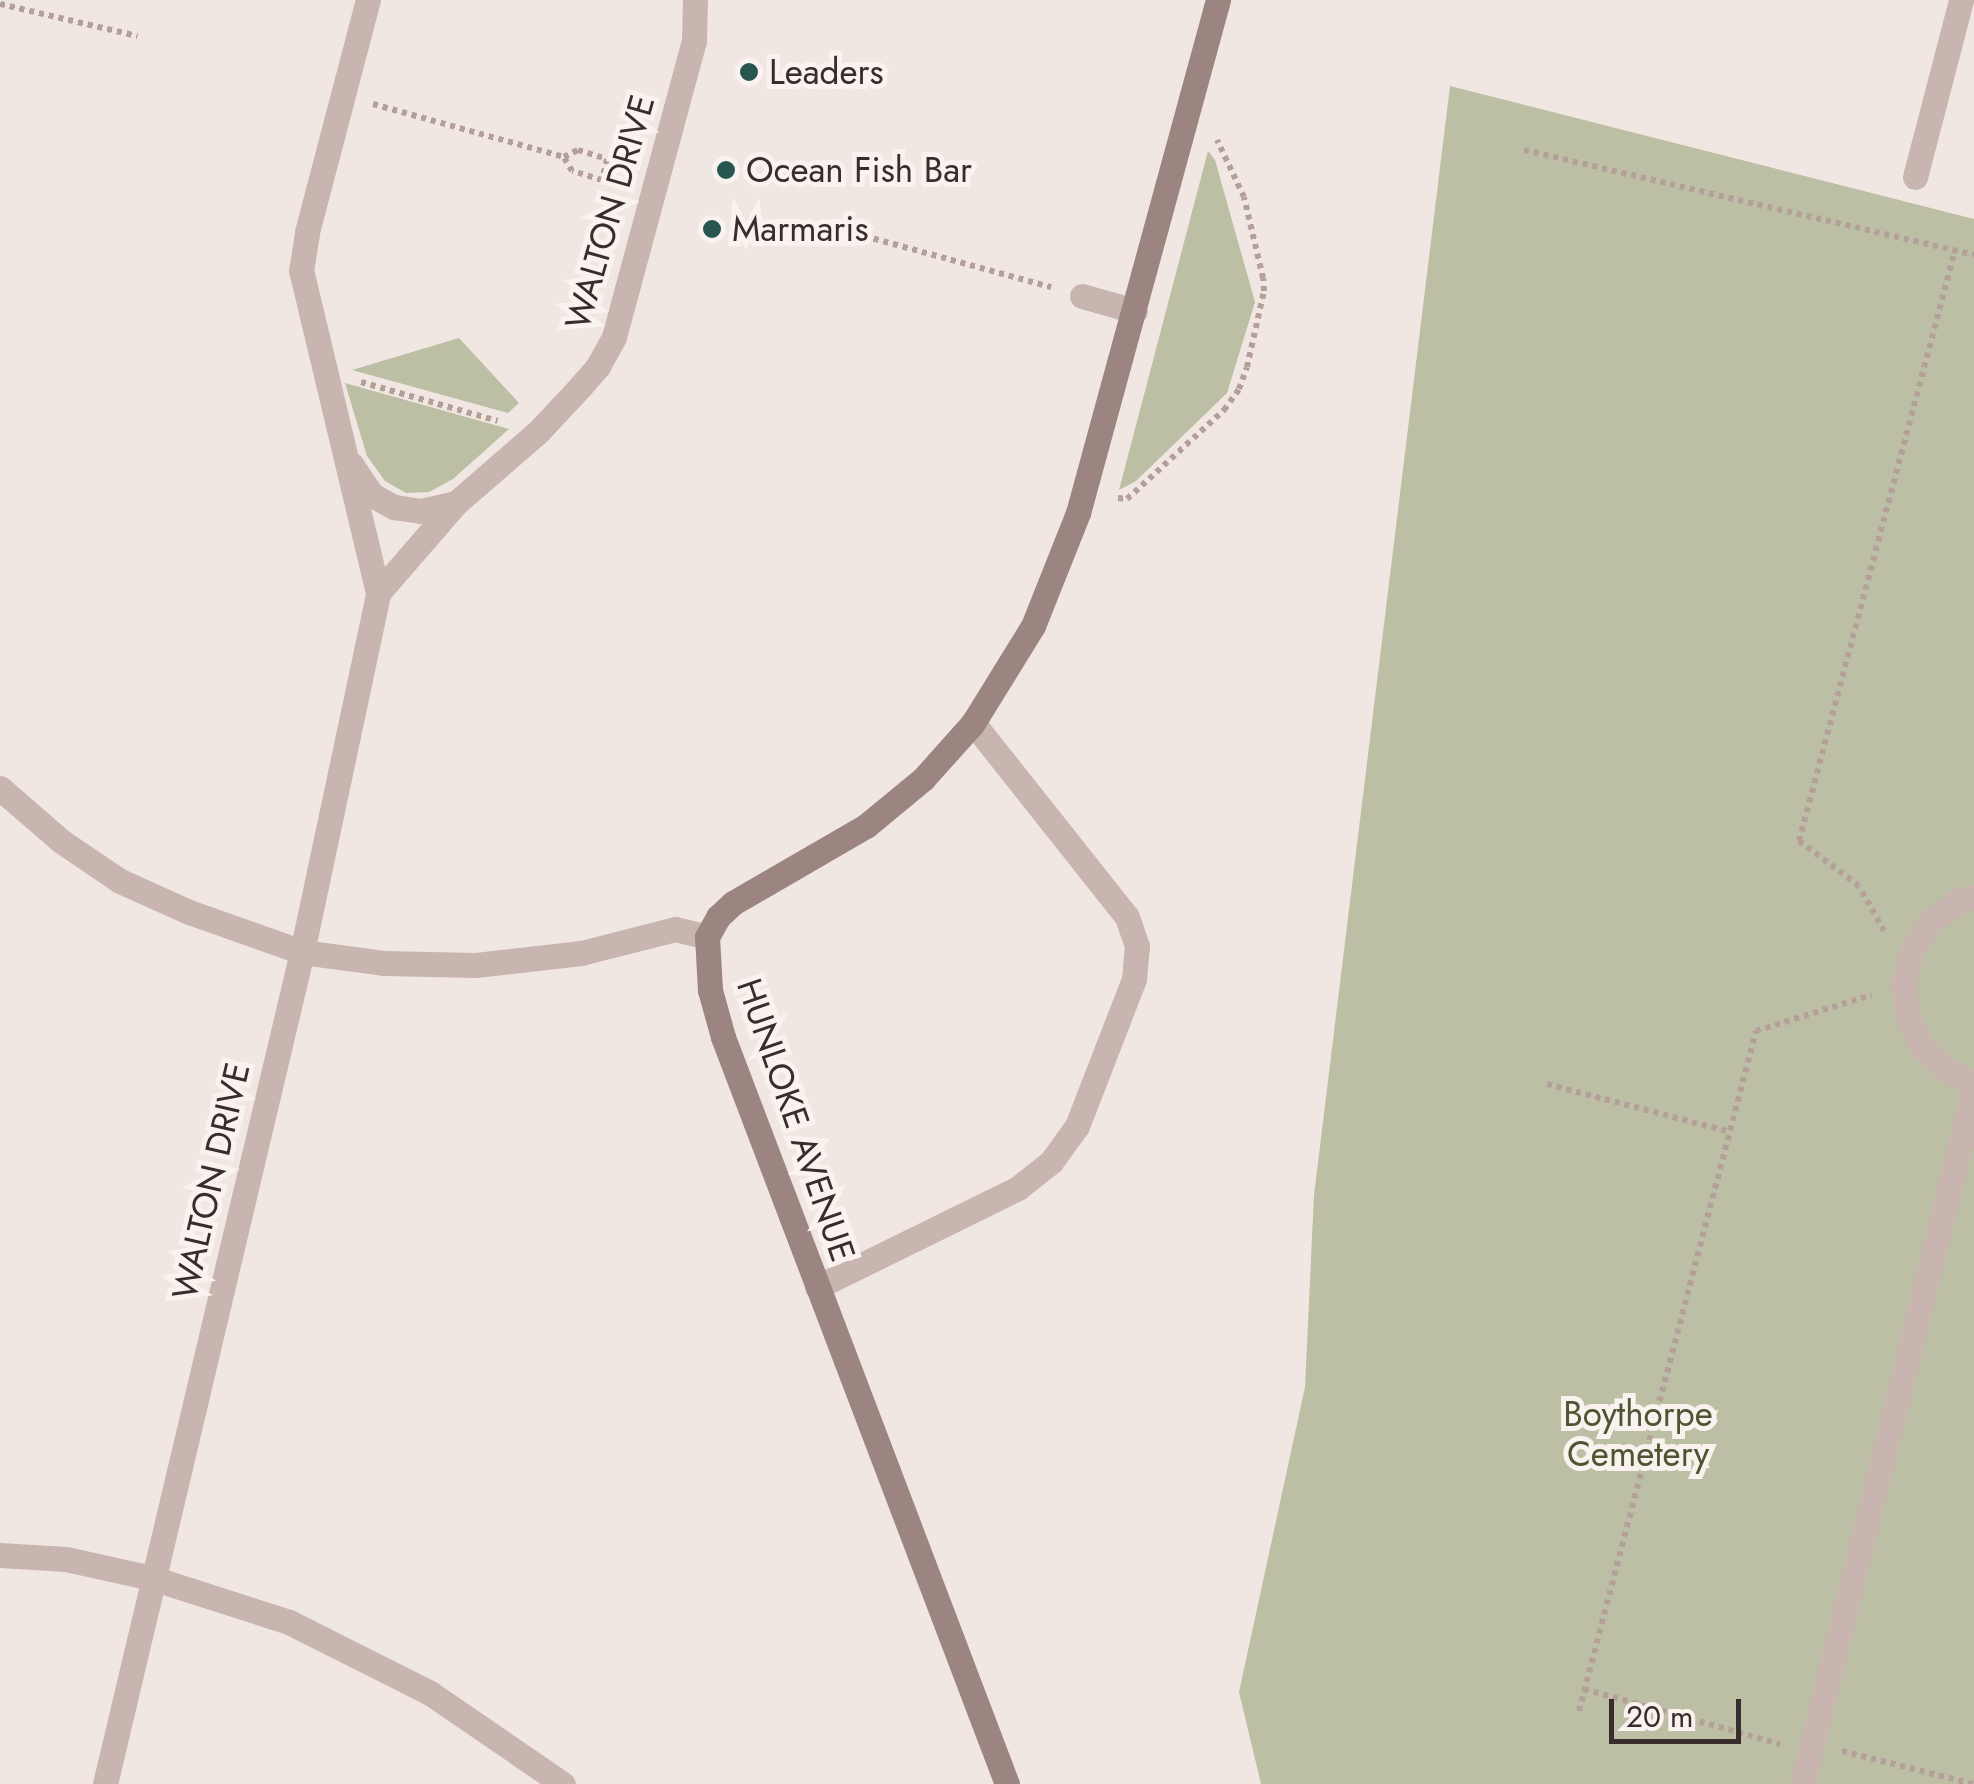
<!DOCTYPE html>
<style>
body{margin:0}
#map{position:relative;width:1974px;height:1784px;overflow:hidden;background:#f1e7e2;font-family:Jost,sans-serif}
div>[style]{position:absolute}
.green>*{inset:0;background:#bcbfa3}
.path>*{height:6px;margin-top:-3px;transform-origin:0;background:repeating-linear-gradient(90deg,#b49f99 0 5px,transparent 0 10px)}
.lane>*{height:25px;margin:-12.5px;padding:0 12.5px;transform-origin:12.5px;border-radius:12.5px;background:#c9b5af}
.street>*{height:25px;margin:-12.5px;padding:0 12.5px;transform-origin:12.5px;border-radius:12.5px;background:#c9b5af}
.secondary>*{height:25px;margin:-12.5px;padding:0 12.5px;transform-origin:12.5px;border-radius:12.5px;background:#9c8480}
.dots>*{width:28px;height:28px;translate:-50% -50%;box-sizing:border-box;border:5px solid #f9f2ee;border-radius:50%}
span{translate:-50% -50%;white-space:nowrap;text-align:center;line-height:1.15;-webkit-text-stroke:10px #f9f2ee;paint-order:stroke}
.poi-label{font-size:35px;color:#382d2c}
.left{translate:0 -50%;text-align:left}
.street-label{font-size:35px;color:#382d2c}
.park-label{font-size:35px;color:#4f5432}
.scale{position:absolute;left:1609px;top:1699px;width:132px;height:45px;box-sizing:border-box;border:5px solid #382d2c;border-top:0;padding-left:12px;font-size:30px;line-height:35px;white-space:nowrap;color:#382d2c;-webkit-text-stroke:8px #f9f2ee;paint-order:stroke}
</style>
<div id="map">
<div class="green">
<i style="clip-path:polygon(1450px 86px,1974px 219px,1974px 1784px,1261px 1784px,1239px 1692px,1305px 1387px,1314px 1195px)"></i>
<i style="clip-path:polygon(1208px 151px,1215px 160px,1255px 302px,1227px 393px,1136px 481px,1119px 490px)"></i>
<i style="clip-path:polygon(459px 338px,519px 403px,508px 413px,352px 370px)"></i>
<i style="clip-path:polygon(345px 383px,509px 429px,453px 479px,429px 492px,406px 493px,385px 481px,367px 456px)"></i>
</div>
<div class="path">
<i style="left:0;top:4px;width:141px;rotate:13.1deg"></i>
<i style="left:373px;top:104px;width:198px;rotate:15.5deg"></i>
<i style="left:564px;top:157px;width:16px;rotate:-27deg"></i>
<i style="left:578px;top:150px;width:30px;rotate:17deg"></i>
<i style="left:607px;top:159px;width:22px;rotate:103deg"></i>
<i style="left:602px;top:180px;width:31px;rotate:-163deg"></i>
<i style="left:572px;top:171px;width:16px;rotate:-120deg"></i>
<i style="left:1524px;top:150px;width:462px;rotate:13.1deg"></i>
<i style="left:864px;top:236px;width:194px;rotate:15.3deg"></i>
<i style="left:361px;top:382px;width:142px;rotate:15.9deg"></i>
<i style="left:1118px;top:498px;width:9px;rotate:6deg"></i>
<i style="left:1127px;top:499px;width:132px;rotate:-42.5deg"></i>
<i style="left:1224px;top:410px;width:26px;rotate:-54deg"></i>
<i style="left:1239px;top:389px;width:23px;rotate:-70deg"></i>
<i style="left:1247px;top:367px;width:78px;rotate:-77.4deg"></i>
<i style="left:1264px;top:291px;width:13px;rotate:-94deg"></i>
<i style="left:1263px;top:278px;width:83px;rotate:-103.2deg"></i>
<i style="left:1244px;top:197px;width:63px;rotate:-115.3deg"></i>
<i style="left:1884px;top:931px;width:51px;rotate:-119.1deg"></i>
<i style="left:1859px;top:886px;width:75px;rotate:-143.1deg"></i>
<i style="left:1799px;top:841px;width:611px;rotate:-75.21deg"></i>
<i style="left:1547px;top:1084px;width:189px;rotate:14.7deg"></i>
<i style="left:1584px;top:1689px;width:204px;rotate:15.7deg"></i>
<i style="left:1579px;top:1711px;width:703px;rotate:-75.41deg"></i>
<i style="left:1756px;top:1031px;width:121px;rotate:-17.4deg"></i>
<i style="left:1842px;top:1751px;width:135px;rotate:14.1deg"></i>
</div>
<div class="lane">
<i style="left:1974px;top:897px;width:16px;rotate:166deg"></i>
<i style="left:1958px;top:901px;width:34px;rotate:143deg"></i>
<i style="left:1931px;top:921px;width:34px;rotate:124deg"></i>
<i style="left:1912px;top:949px;width:36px;rotate:104deg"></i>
<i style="left:1903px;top:984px;width:34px;rotate:82deg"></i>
<i style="left:1908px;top:1018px;width:34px;rotate:63deg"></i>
<i style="left:1923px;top:1048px;width:34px;rotate:43deg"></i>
<i style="left:1948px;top:1071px;width:29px;rotate:25deg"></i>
<i style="left:817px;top:1287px;width:224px;rotate:-26.2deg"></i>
<i style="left:1018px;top:1188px;width:42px;rotate:-38.2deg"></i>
<i style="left:1051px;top:1162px;width:44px;rotate:-54.2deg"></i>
<i style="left:1077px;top:1126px;width:158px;rotate:-68.8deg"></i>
<i style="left:1134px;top:979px;width:33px;rotate:-85deg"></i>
<i style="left:1137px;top:946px;width:31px;rotate:-109deg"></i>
<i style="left:1127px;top:917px;width:248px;rotate:-128.4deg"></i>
<i style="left:1802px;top:1784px;width:715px;rotate:-76.08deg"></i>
</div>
<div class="street">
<i style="left:1915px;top:177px;width:183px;rotate:-75.4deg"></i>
<i style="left:1082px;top:296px;width:55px;rotate:15.8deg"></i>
<i style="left:351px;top:464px;width:37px;rotate:56deg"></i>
<i style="left:372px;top:495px;width:25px;rotate:29deg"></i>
<i style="left:394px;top:507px;width:27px;rotate:8deg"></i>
<i style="left:421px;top:511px;width:36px;rotate:-13deg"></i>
<i style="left:378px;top:593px;width:119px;rotate:-49.1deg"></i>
<i style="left:456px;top:503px;width:108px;rotate:-40.9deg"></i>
<i style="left:538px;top:432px;width:62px;rotate:-47deg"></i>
<i style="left:580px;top:387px;width:28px;rotate:-49deg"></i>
<i style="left:598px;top:366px;width:33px;rotate:-61deg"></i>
<i style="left:614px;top:337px;width:307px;rotate:-74.9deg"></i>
<i style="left:694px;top:41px;width:41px;rotate:-88.6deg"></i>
<i style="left:0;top:788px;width:81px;rotate:41deg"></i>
<i style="left:61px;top:841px;width:71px;rotate:34.1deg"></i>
<i style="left:120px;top:881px;width:76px;rotate:24.2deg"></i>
<i style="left:189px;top:912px;width:120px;rotate:19.5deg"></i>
<i style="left:302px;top:952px;width:82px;rotate:7.7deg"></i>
<i style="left:383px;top:963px;width:93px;rotate:1.2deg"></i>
<i style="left:476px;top:965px;width:106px;rotate:-6.5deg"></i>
<i style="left:581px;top:953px;width:97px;rotate:-14.3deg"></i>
<i style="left:675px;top:929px;width:33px;rotate:14deg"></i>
<i style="left:0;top:1555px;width:66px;rotate:3.5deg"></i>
<i style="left:66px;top:1559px;width:88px;rotate:12.5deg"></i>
<i style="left:152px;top:1578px;width:144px;rotate:17.8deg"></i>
<i style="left:289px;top:1622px;width:158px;rotate:26.7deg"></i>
<i style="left:430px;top:1693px;width:161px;rotate:34.4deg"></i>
<i style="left:105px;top:1784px;width:855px;rotate:-76.68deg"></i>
<i style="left:302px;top:952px;width:367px;rotate:-78deg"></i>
<i style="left:378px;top:593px;width:331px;rotate:-103.4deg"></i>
<i style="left:301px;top:271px;width:39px;rotate:-81deg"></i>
<i style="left:307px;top:232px;width:240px;rotate:-75.3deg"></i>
</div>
<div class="secondary">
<i style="left:1007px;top:1784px;width:799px;rotate:-110.82deg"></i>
<i style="left:723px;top:1037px;width:49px;rotate:-105.5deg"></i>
<i style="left:710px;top:990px;width:53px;rotate:-93.2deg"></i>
<i style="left:707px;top:937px;width:23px;rotate:-61deg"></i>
<i style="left:718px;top:917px;width:21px;rotate:-43deg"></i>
<i style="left:733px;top:903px;width:154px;rotate:-30.1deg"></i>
<i style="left:866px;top:826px;width:74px;rotate:-39.5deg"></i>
<i style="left:923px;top:779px;width:75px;rotate:-48.2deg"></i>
<i style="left:973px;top:723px;width:114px;rotate:-58.3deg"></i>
<i style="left:1033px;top:626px;width:122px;rotate:-68.3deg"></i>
<i style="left:1078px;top:513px;width:532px;rotate:-74.74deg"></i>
</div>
<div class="dots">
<i style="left:749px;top:72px;background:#26564f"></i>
<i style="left:726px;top:170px;background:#26564f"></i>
<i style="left:712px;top:229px;background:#26564f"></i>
</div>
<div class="poi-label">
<span class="left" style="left:769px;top:72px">Leaders</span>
<span class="left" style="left:746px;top:170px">Ocean Fish Bar</span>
<span class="left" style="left:732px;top:229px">Marmaris</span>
</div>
<div class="street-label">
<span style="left:610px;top:212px;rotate:-74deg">WALTON DRIVE</span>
<span style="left:796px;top:1120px;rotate:71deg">HUNLOKE AVENUE</span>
<span style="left:211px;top:1181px;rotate:-77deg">WALTON DRIVE</span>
</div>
<div class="park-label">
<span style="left:1638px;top:1434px">Boythorpe<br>Cemetery</span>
</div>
<div class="scale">20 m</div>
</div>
